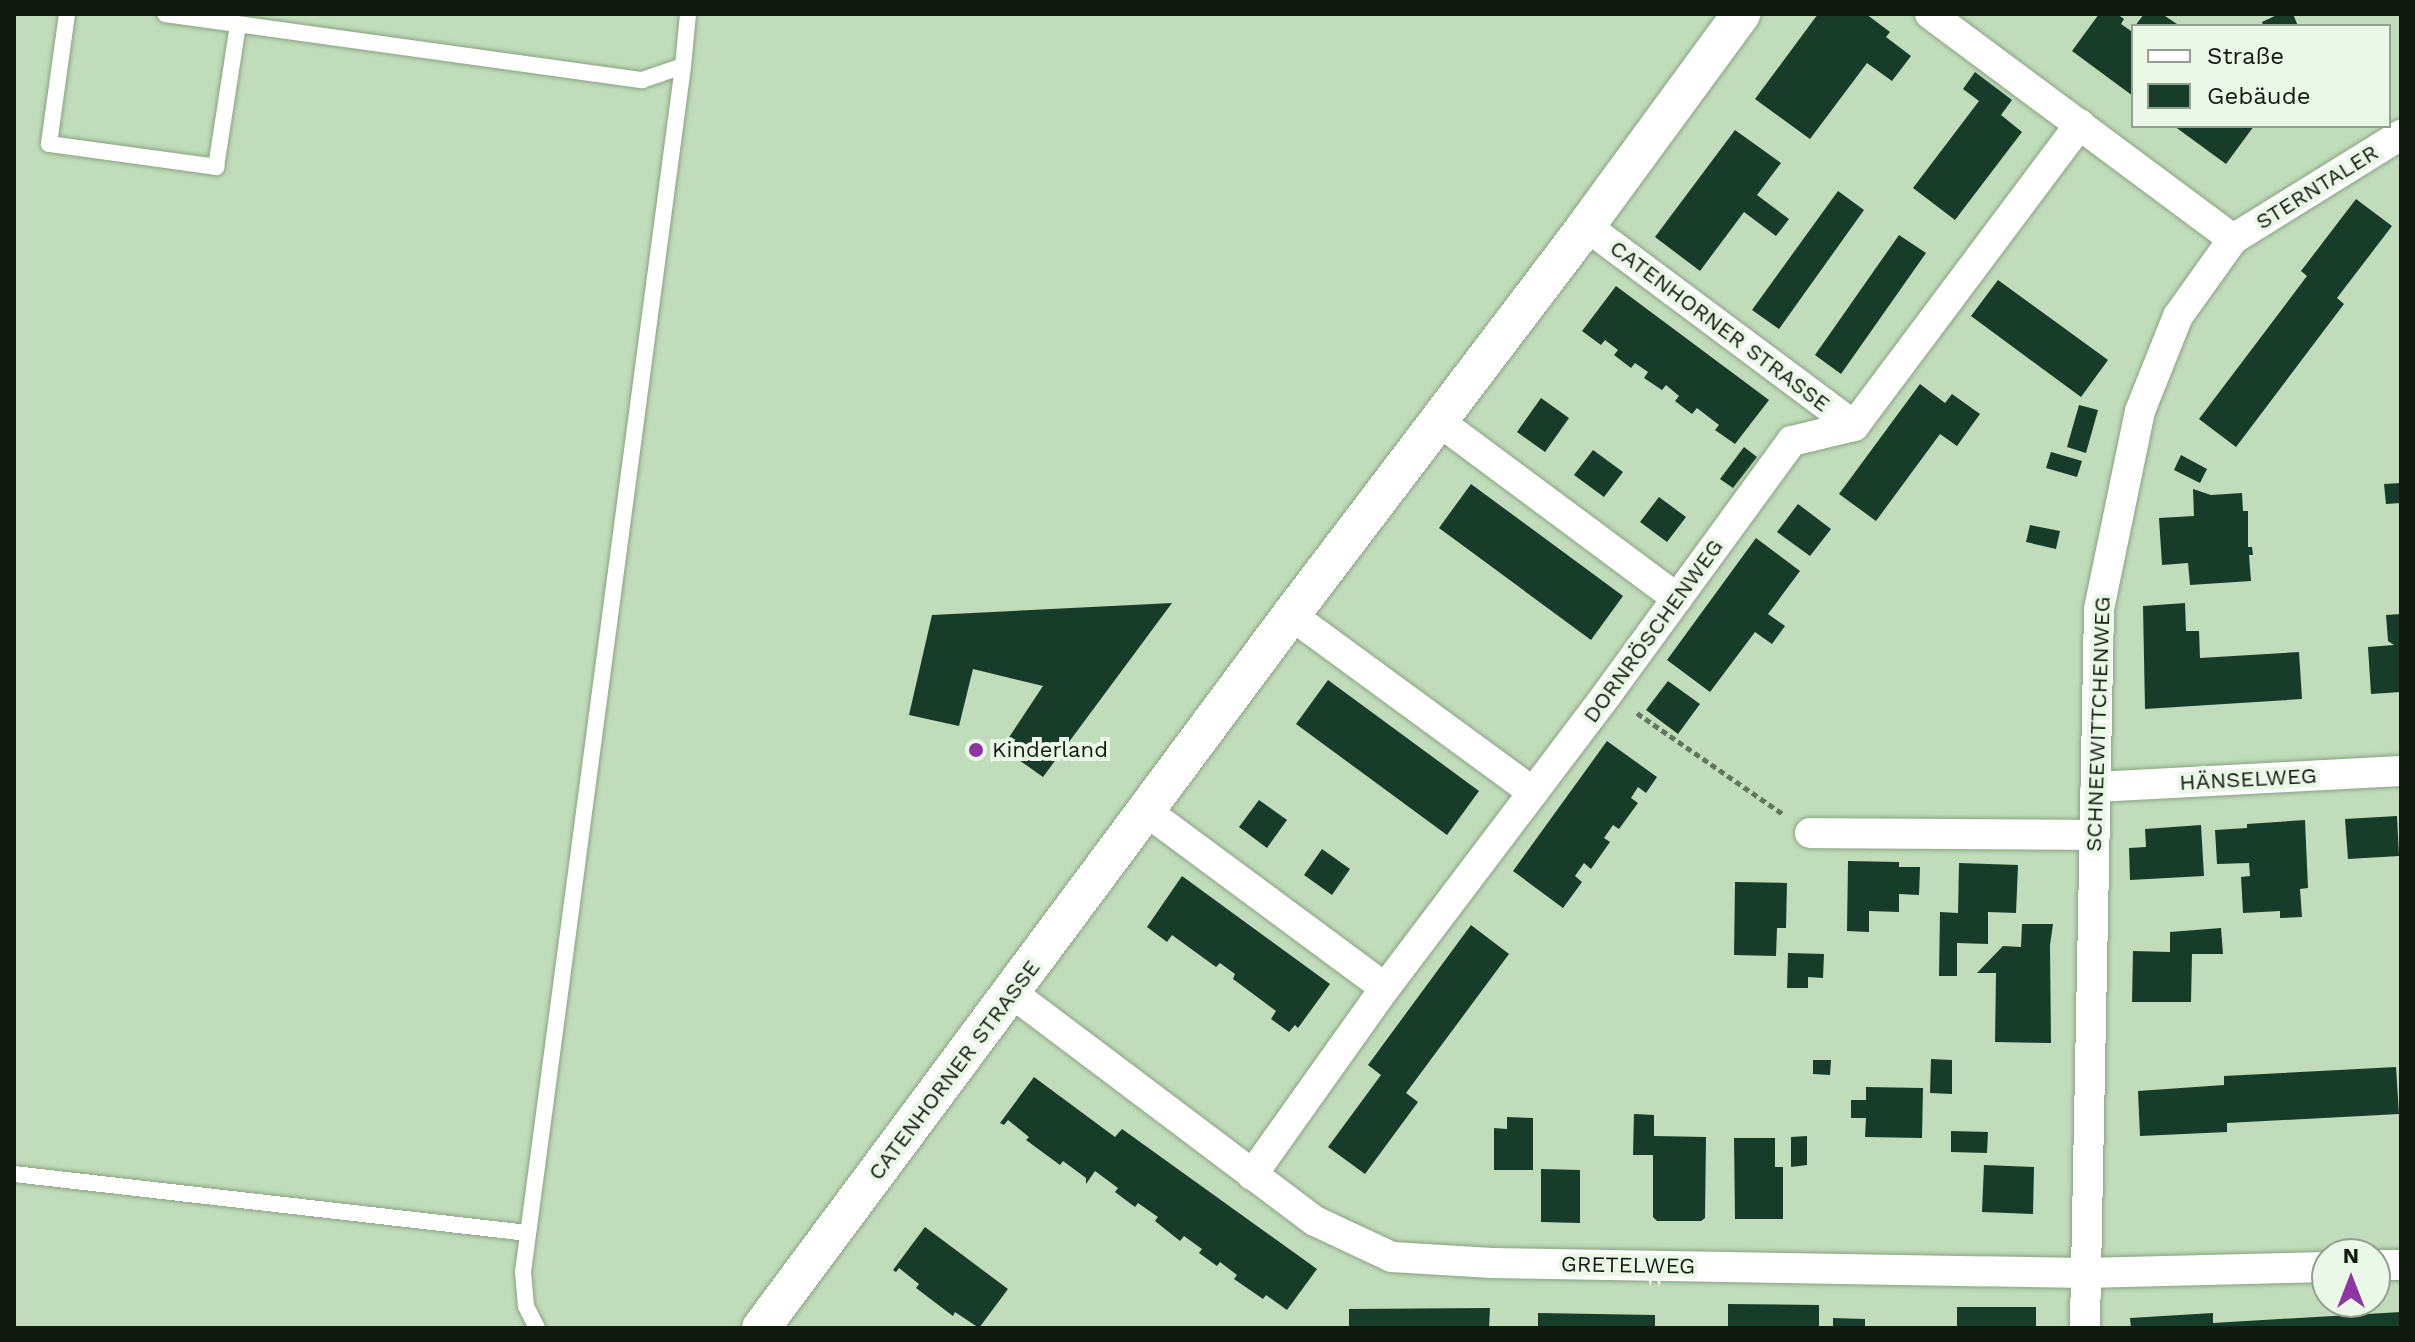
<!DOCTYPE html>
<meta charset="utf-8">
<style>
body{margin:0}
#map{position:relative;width:2415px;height:1342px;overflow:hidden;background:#c1dcba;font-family:"Work Sans",sans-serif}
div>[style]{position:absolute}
.building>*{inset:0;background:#173c29}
.path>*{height:5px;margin-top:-2.5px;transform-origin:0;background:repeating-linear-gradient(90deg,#63755f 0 6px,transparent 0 10px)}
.roads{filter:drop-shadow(0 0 2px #89a383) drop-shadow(0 0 2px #89a383)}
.service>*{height:16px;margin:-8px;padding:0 8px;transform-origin:8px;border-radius:8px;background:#fff}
.minor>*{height:30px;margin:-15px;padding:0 15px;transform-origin:15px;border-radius:15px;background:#fff}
.tertiary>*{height:38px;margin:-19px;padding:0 19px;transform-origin:19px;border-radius:19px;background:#fff}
.dots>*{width:22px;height:22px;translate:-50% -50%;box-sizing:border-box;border:4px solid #eaf8e7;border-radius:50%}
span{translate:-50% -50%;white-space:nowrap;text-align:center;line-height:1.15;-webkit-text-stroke:8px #eaf8e7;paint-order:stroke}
.street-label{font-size:22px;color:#101a0e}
.poi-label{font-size:22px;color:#101a0e}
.left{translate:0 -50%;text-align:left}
.frame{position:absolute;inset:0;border:16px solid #101a0e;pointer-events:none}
.legend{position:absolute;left:2131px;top:24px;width:260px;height:104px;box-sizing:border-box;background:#eaf8e7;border:2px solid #939f90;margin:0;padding:10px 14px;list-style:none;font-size:24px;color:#101a0e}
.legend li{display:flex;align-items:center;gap:16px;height:40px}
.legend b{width:40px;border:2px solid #939f90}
.north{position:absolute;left:2311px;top:1238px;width:80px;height:80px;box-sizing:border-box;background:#eaf8e7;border:2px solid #939f90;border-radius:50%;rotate:0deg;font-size:22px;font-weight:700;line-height:32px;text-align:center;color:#101a0e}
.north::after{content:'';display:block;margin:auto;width:28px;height:36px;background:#8d35a2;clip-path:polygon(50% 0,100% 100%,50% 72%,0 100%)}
</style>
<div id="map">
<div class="building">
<i style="clip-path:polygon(1818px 14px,1866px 14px,1890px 32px,1886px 37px,1911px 56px,1892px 81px,1867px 63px,1810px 139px,1755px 99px)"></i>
<i style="clip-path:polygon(2099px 14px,2117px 14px,2124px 19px,2121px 24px,2131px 31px,2133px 29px,2133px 96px,2072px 51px)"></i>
<i style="clip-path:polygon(2144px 14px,2162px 14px,2180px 26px,2135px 26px)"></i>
<i style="clip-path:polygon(2279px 14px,2293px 14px,2298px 26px,2263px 26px,2262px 22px)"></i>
<i style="clip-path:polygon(1975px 72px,2012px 100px,2001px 115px,2022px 132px,1955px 220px,1913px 188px,1979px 101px,1963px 89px)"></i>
<i style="clip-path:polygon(2174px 126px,2254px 126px,2226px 164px)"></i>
<i style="clip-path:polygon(1735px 130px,1781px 163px,1757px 195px,1789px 219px,1776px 236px,1744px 212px,1700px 271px,1655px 237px)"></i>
<i style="clip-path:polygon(1838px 191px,1864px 210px,1779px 329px,1752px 310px)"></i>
<i style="clip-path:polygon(2356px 199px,2392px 226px,2337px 298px,2344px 304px,2236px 447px,2199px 419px,2307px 276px,2301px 271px)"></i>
<i style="clip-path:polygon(1899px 235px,1926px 253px,1841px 374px,1815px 355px)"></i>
<i style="clip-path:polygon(1998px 280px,2108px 360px,2081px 397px,1971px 316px)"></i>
<i style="clip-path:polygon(1616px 286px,1769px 400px,1735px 444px,1715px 430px,1719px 425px,1697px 408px,1692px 414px,1675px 401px,1679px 396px,1666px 385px,1662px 390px,1644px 378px,1648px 372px,1635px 363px,1631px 368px,1614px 355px,1618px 350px,1605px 340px,1601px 345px,1582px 331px)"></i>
<i style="clip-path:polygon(1920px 384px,1945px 403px,1952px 394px,1980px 414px,1957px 446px,1940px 434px,1876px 521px,1839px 494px)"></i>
<i style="clip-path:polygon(1541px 398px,1569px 418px,1545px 452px,1517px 432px)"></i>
<i style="clip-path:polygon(2079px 405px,2098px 410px,2086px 453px,2067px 447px)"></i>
<i style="clip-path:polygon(1744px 447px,1757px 457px,1733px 488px,1720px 479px)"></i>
<i style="clip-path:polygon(1593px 450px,1623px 472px,1604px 497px,1574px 475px)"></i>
<i style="clip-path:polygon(2051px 452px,2082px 461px,2077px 477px,2046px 468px)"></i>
<i style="clip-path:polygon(2181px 455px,2207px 469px,2200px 483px,2174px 470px)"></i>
<i style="clip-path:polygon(2401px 483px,2401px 503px,2386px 504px,2384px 484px)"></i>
<i style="clip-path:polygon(1471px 484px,1623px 596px,1591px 640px,1439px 528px)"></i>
<i style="clip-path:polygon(2193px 489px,2211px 495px,2242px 493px,2243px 511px,2248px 511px,2248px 547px,2252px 547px,2253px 555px,2249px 555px,2251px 581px,2190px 585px,2188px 563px,2162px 565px,2159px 518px,2194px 516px)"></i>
<i style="clip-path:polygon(1659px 497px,1686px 517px,1667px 542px,1640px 522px)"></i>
<i style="clip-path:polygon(1798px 504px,1831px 529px,1810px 556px,1777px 532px)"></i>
<i style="clip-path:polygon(2030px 525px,2060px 531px,2056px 549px,2026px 542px)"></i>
<i style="clip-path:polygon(1756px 538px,1800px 571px,1768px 614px,1785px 626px,1772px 644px,1755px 632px,1710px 692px,1667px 660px)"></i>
<i style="clip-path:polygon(1172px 603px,1043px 777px,1002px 748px,1043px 686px,973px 669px,959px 726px,909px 715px,932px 615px)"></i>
<i style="clip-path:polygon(2185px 603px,2186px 631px,2199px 631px,2200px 658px,2299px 652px,2302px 699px,2145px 709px,2143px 606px)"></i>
<i style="clip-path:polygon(2401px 614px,2401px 692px,2371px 694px,2368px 647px,2394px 645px,2388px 641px,2386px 615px)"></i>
<i style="clip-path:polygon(1328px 680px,1479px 791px,1447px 835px,1296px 724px)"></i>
<i style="clip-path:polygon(1668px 681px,1700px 704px,1678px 734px,1646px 710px)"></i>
<i style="clip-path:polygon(1607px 741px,1657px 777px,1646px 793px,1638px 787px,1631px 798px,1638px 803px,1619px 829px,1613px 825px,1604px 838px,1610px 842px,1591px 869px,1584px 863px,1575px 876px,1582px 882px,1563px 908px,1513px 871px)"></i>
<i style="clip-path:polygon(1259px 800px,1287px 820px,1267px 848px,1239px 827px)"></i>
<i style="clip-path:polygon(2397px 816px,2399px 856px,2348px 859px,2345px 819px)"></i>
<i style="clip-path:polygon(2305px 820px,2308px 888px,2300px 889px,2302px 917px,2280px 918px,2280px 911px,2243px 913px,2241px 877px,2250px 876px,2249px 863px,2217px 864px,2215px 830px,2247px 828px,2247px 824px)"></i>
<i style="clip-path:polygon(2201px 825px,2204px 876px,2130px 880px,2129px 848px,2146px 847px,2145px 829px)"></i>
<i style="clip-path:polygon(1322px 849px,1350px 869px,1332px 895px,1304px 875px)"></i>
<i style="clip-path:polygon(1848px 861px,1899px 862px,1899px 867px,1920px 867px,1919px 895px,1899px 894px,1899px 912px,1869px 911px,1869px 932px,1847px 931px)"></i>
<i style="clip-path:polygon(1959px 863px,2018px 865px,2016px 913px,1988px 912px,1988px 944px,1957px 943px,1957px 976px,1939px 976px,1940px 912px,1958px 913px)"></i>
<i style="clip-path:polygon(1182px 876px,1330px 984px,1298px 1028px,1295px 1025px,1289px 1032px,1271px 1019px,1276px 1011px,1233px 979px,1235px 974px,1220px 963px,1216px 967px,1172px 935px,1167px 942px,1147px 927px)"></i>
<i style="clip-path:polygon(1735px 882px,1787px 883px,1786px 928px,1777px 928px,1776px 956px,1734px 955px)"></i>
<i style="clip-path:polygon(2022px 924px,2053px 924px,2050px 945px,2051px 1043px,1995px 1042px,1996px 973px,1977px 973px,2003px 946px,2021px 947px)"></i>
<i style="clip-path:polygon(1471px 925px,1509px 954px,1406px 1093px,1418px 1102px,1365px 1174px,1328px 1147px,1381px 1075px,1368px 1065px)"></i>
<i style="clip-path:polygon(2221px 928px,2223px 954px,2192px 954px,2191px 1002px,2132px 1002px,2133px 951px,2170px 952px,2170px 932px)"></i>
<i style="clip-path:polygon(1788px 953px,1824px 954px,1823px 978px,1808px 977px,1808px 988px,1787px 988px)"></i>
<i style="clip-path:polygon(1931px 1059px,1952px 1060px,1952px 1094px,1930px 1093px)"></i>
<i style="clip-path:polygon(1813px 1060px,1831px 1060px,1830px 1075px,1813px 1074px)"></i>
<i style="clip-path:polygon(2396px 1067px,2399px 1114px,2227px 1123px,2227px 1132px,2140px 1136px,2138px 1091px,2224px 1085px,2224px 1076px)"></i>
<i style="clip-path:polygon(1034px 1077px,1115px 1137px,1122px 1129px,1317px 1269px,1287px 1310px,1266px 1295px,1263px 1299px,1234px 1279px,1237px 1275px,1220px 1262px,1217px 1266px,1199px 1253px,1202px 1249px,1184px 1236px,1180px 1241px,1155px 1221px,1158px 1217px,1138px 1203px,1135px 1207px,1115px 1192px,1118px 1188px,1095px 1171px,1086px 1184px,1086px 1178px,1063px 1161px,1060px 1165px,1026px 1140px,1029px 1137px,1008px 1120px,1004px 1125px,1000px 1123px)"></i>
<i style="clip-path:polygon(1866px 1087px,1923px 1088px,1922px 1138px,1865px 1137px,1866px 1118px,1851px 1118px,1851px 1100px,1866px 1100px)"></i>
<i style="clip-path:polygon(1634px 1114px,1654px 1115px,1654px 1136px,1706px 1137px,1705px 1218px,1701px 1221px,1657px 1221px,1653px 1217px,1653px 1155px,1633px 1155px)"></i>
<i style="clip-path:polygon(1507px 1117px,1533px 1118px,1533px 1170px,1494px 1170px,1494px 1128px,1507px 1129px)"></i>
<i style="clip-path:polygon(1951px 1131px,1988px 1132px,1987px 1153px,1951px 1152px)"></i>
<i style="clip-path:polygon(1807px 1136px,1807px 1165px,1791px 1167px,1791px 1137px)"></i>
<i style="clip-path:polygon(1734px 1138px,1775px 1138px,1775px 1167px,1783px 1167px,1783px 1219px,1735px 1219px)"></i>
<i style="clip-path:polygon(1984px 1165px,2034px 1167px,2033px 1214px,1982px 1212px)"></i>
<i style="clip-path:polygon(1541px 1169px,1580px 1170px,1580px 1223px,1541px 1222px)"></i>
<i style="clip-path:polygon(925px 1227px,1008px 1289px,979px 1328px,955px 1312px,953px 1316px,916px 1288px,919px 1284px,899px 1268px,896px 1272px,893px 1270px)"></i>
<i style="clip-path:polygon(1728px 1304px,1819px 1305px,1819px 1328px,1728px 1328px)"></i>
<i style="clip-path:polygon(1957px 1307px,2036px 1307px,2036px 1328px,1957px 1328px)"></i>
<i style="clip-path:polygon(1490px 1308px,1489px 1328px,1349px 1328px,1349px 1309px)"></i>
<i style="clip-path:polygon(2401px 1312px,2401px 1328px,2131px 1328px,2130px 1318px,2213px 1313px,2213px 1323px)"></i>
<i style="clip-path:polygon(1538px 1313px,1655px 1315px,1655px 1328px,1538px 1328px)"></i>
<i style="clip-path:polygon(1833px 1318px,1865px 1319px,1865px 1328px,1833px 1328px)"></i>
</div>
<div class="path">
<i style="left:1637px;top:713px;width:178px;rotate:34.7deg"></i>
</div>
<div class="roads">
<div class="service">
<i style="left:67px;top:14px;width:131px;rotate:97.9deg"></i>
<i style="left:49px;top:144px;width:169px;rotate:7.8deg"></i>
<i style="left:216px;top:167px;width:144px;rotate:-81.2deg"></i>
<i style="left:165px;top:14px;width:482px;rotate:7.9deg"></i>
<i style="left:642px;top:80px;width:43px;rotate:-18.9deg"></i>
<i style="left:683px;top:66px;width:52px;rotate:-84.5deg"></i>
<i style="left:14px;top:1174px;width:517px;rotate:6.55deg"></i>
<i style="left:537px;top:1328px;width:25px;rotate:-117deg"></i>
<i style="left:526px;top:1306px;width:34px;rotate:-95deg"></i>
<i style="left:523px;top:1272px;width:1217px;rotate:-82.44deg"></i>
</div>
<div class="minor">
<i style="left:1930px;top:14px;width:377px;rotate:36.6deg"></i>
<i style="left:2233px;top:239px;width:95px;rotate:125.5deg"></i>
<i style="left:2178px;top:316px;width:102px;rotate:111.8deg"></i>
<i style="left:2140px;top:411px;width:202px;rotate:101.7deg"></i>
<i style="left:2099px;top:609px;width:719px;rotate:91.12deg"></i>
<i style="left:1586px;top:226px;width:334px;rotate:36.7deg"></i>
<i style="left:2233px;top:239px;width:198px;rotate:-31.8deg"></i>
<i style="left:1437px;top:420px;width:299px;rotate:36.6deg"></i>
<i style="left:1291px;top:615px;width:300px;rotate:36.2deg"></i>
<i style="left:2096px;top:787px;width:305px;rotate:-3deg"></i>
<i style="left:1146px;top:811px;width:297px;rotate:36.5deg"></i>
<i style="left:1810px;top:833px;width:284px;rotate:0.4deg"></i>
<i style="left:1012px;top:993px;width:379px;rotate:37deg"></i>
<i style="left:1315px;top:1221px;width:85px;rotate:25.1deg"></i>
<i style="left:1392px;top:1257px;width:100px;rotate:3.4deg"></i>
<i style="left:1492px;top:1263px;width:593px;rotate:0.97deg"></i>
<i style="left:2085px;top:1273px;width:242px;rotate:-1.4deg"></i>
<i style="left:1252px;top:1175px;width:229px;rotate:-54.6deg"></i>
<i style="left:1385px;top:988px;width:370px;rotate:-52.9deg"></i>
<i style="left:1608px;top:693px;width:312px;rotate:-53.9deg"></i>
<i style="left:1792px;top:441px;width:64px;rotate:-13.6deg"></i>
<i style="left:1854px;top:426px;width:377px;rotate:-53.2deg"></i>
<i style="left:2375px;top:1265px;width:26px"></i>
</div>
<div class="tertiary">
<i style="left:761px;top:1328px;width:888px;rotate:-53.38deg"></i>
<i style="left:1291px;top:615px;width:488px;rotate:-52.8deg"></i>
<i style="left:1586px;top:226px;width:263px;rotate:-53.8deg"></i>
</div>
</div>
<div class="dots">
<i style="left:976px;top:750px;background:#8d35a2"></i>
</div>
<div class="street-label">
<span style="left:2317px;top:187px;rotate:-32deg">STERNTALER</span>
<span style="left:1720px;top:326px;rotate:37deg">CATENHORNER STRASSE</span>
<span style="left:1653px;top:631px;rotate:-54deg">DORNRÖSCHENWEG</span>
<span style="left:2098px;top:724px;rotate:-88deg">SCHNEEWITTCHENWEG</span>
<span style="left:2248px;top:779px;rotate:-3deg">HÄNSELWEG</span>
<span style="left:954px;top:1070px;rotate:-53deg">CATENHORNER STRASSE</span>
<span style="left:1628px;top:1265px;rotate:1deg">GRETELWEG</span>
</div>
<div class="poi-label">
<span class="left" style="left:992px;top:750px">Kinderland</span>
</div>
<div class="frame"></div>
<ul class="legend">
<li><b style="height:10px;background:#fff"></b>Straße</li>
<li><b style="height:22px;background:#173c29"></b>Gebäude</li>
</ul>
<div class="north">N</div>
</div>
